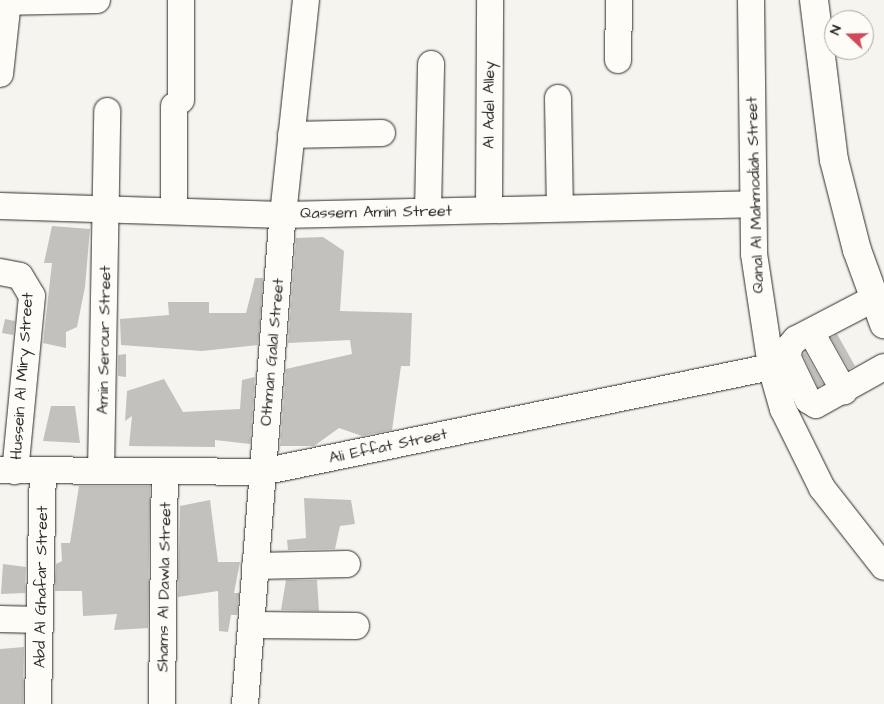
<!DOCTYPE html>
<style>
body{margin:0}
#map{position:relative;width:884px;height:704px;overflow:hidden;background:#f5f4ef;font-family:"Architects Daughter",sans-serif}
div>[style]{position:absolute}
.building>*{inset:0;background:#c2c1be}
.roads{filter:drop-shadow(0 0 1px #2b2b2b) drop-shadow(0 0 1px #2b2b2b)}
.minor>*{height:26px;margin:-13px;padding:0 13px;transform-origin:13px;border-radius:13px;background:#fdfcf7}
.major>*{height:28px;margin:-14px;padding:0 14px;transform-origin:14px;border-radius:14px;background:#fdfcf7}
span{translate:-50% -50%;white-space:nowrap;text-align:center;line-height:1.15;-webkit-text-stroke:4px #fdfcf7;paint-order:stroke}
.street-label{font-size:16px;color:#2b2b2b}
.north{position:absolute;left:824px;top:10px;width:50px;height:50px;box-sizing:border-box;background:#fdfcf7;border:1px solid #a9a8a5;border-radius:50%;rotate:291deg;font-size:14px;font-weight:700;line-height:20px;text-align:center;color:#2b2b2b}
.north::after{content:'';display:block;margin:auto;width:18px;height:22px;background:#d1495b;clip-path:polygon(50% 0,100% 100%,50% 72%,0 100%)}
</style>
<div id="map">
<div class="building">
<i style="clip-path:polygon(52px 226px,90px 229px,85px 287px,77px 327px,66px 332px,66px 348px,43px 343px,52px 263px,44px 263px)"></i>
<i style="clip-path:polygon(323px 237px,344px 251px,340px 311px,412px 313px,410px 366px,401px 366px,392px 430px,362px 436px,339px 428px,314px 446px,280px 446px,286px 369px,352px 354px,350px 340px,288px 343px,296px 238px)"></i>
<i style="clip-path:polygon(255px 278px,263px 278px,258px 345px,202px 351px,121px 345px,120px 319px,169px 315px,168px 302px,209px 302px,209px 313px,246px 313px)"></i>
<i style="clip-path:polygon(5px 319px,15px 321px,13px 335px,2px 333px)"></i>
<i style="clip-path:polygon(837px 334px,855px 366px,849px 369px,831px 338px)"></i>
<i style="clip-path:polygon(805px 352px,823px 384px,818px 387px,803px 355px)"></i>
<i style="clip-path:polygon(126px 354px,126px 377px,118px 376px,118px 355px)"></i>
<i style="clip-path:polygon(255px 377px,250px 444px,215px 440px,215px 447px,129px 446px,132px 416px,125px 421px,127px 391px,164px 379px,183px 412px,240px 409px,242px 380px)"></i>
<i style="clip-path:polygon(51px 406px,75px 406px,80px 443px,43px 441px)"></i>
<i style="clip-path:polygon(79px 486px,150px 486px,148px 628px,114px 630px,117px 614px,83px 616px,82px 591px,55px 591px,56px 564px,62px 561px,61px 543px,70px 543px)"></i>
<i style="clip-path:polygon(304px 498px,351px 500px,355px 524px,340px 526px,335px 549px,288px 550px,287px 540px,306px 538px)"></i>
<i style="clip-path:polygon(210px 500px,218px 562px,240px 562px,234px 593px,239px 593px,237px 615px,231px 615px,228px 632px,219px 631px,218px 591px,178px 597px,180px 506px)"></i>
<i style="clip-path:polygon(3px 564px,26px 567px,25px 593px,1px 594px)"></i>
<i style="clip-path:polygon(286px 580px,317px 580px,319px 611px,281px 610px)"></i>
<i style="clip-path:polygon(24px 647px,23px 704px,0 704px,0 649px)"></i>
</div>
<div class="roads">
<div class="minor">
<i style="left:751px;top:0;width:254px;rotate:89.3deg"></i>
<i style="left:754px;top:254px;width:114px;rotate:81.4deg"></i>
<i style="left:771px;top:367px;width:44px;rotate:74.1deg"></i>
<i style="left:783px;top:409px;width:88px;rotate:63.7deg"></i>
<i style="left:822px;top:488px;width:100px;rotate:51.9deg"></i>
<i style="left:0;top:2px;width:97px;rotate:-1.2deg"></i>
<i style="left:618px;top:60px;width:60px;rotate:-89deg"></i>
<i style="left:0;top:74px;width:74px;rotate:-83.8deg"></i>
<i style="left:558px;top:98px;width:110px;rotate:89deg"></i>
<i style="left:181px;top:100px;width:100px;rotate:-90deg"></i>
<i style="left:174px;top:106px;width:105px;rotate:90deg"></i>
<i style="left:291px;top:135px;width:91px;rotate:-1.3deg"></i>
<i style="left:0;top:206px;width:283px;rotate:1.8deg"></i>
<i style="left:283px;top:215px;width:469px;rotate:-1.3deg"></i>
<i style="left:489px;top:210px;width:210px;rotate:-89.7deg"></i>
<i style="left:428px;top:211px;width:147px;rotate:-88.8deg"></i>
<i style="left:0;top:272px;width:20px;rotate:11deg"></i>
<i style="left:20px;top:276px;width:23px;rotate:59deg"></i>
<i style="left:32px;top:296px;width:176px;rotate:95.5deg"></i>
<i style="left:873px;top:299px;width:87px;rotate:152.5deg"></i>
<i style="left:796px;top:339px;width:11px;rotate:131deg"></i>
<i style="left:789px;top:347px;width:11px;rotate:95deg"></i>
<i style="left:788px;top:358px;width:47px;rotate:64.5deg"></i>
<i style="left:808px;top:400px;width:9px;rotate:32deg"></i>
<i style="left:816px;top:405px;width:78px;rotate:-29.2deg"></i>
<i style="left:811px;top:332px;width:68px;rotate:60.8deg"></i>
<i style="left:0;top:470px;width:262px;rotate:0.4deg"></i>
<i style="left:262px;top:472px;width:520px;rotate:-11.66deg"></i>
<i style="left:101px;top:471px;width:360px;rotate:-89deg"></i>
<i style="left:255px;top:566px;width:92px;rotate:-1.2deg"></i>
<i style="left:0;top:619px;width:40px;rotate:1.4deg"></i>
<i style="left:251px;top:625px;width:105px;rotate:0.5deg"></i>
<i style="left:38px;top:704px;width:233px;rotate:-88.8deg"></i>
<i style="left:162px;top:704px;width:233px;rotate:-89.3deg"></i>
<i style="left:245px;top:704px;width:490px;rotate:-85.6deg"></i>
<i style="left:283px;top:215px;width:216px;rotate:-83.9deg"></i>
</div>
<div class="major">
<i style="left:814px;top:0;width:161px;rotate:82.9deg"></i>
<i style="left:834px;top:160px;width:93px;rotate:75.7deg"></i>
<i style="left:857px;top:250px;width:79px;rotate:70deg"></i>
</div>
</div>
<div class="street-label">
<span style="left:489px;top:105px;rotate:-90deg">Al Adel Alley</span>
<span style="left:755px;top:195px;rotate:-92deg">Qanal Al Mahmodiah Street</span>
<span style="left:376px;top:212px;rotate:-1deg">Qassem Amin Street</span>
<span style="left:104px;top:340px;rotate:-89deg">Amin Serour Street</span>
<span style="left:272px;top:352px;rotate:-85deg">Othman Galal Street</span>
<span style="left:22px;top:376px;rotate:-86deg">Hussein Al Miry Street</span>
<span style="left:388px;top:446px;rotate:-12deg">Ali Effat Street</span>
<span style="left:41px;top:587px;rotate:-89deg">Abd Al Ghafar Street</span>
<span style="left:164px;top:587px;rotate:-89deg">Shams Al Dawla Street</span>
</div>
<div class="north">N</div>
</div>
